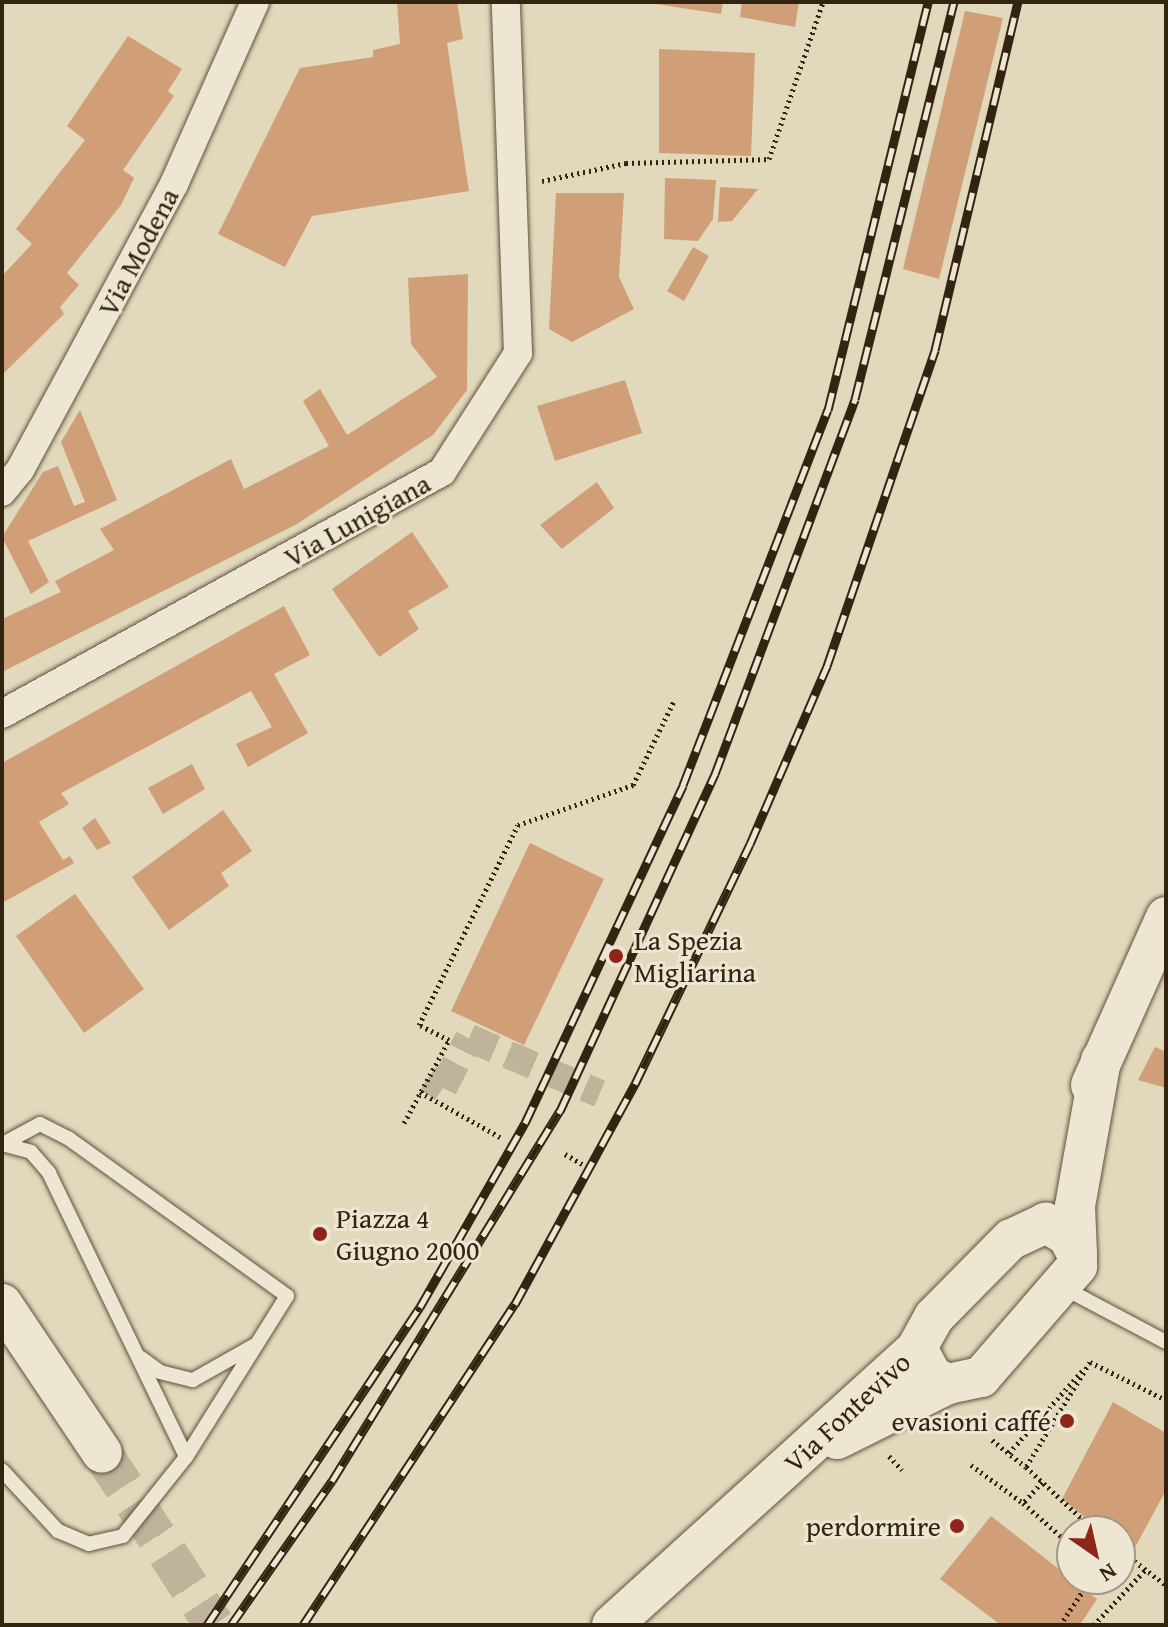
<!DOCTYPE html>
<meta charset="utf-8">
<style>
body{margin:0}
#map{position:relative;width:1168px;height:1627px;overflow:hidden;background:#e2d8bb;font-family:"Gentium Book Plus",serif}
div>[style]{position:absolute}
.building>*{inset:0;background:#d09f78}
.street-tunnel>*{height:28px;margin-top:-14px;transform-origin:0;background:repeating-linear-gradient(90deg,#bfb499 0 28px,transparent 0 42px)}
.secondary-tunnel>*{height:40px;margin-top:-20px;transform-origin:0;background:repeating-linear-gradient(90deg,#bfb499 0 40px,transparent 0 60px)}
.path>*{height:5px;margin-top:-2.5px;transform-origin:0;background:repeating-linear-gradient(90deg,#332411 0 2px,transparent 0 6px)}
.roads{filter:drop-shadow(0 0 2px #5f513c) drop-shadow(0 0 2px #5f513c)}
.lane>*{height:14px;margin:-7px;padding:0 7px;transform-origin:7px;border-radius:7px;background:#ece6d3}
.street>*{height:28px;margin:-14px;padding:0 14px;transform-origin:14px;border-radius:14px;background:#ece6d3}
.secondary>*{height:40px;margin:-20px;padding:0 20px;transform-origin:20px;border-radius:20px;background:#ece6d3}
.rail>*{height:9px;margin-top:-4.5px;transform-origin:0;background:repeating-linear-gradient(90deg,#ece6d3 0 18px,#332411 0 36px);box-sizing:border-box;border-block:2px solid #332411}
.dots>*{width:22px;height:22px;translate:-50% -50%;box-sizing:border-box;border:4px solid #ece6d3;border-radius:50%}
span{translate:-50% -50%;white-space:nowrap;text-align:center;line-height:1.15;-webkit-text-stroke:6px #ece6d3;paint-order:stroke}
.street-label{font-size:28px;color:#332411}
.poi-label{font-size:28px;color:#332411}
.left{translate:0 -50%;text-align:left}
.right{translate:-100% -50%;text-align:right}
.frame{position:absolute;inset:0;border:4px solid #332411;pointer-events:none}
.north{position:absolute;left:1056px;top:1515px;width:80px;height:80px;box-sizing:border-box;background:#ece6d3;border:2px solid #a29885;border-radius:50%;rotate:146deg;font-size:22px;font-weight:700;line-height:32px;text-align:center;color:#332411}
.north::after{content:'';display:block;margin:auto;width:28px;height:36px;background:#8f2418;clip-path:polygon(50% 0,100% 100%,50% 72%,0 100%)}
</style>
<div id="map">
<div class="building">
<i style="clip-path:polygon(397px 2px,457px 2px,463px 39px,447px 43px,469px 191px,312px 216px,285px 267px,218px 234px,300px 68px,373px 57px,373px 50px,400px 44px)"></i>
<i style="clip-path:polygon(643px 2px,723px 2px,721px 14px)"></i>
<i style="clip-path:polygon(742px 2px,799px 2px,795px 27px,740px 17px)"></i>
<i style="clip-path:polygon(965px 11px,1003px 18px,939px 279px,903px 269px)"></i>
<i style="clip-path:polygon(128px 36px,182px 69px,168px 91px,174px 96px,123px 170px,134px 178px,121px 205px,67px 273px,79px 285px,60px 307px,64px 314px,2px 375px,2px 276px,32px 244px,16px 229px,85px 140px,67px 126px)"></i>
<i style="clip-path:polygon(659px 49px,755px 53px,751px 156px,659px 153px)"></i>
<i style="clip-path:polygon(665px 178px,716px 180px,713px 219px,698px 241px,664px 239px)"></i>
<i style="clip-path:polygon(720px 187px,758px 189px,732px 221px,718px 222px)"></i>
<i style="clip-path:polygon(556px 193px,624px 193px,619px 277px,634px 309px,572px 342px,549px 329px)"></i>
<i style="clip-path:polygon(693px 247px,709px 256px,684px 301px,667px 291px)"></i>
<i style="clip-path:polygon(468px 274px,467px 390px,433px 435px,297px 524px,2px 672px,2px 619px,61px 592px,55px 581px,114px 550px,100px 529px,231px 459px,244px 489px,329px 446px,303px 401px,320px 389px,347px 435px,437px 377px,411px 344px,408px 278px)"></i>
<i style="clip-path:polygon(625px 380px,642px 433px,555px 461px,537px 406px)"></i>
<i style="clip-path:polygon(80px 410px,117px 500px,28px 541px,49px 582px,31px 594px,2px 537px,43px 472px,58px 466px,74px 506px,85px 502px,61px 442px)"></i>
<i style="clip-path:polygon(597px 482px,614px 508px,562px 549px,540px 525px)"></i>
<i style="clip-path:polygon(412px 532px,449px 587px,408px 611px,419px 629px,379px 657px,332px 589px)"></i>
<i style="clip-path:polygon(284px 606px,310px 655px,274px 674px,308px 733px,248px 767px,236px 744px,272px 727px,251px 691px,61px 793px,69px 804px,39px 822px,63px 860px,70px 856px,74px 863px,2px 903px,2px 763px)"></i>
<i style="clip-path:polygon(192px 764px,205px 789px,163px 814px,148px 788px)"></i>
<i style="clip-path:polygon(223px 810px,252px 851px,221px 873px,229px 886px,169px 930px,132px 877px)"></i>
<i style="clip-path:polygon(95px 818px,111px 843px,97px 850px,82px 828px)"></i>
<i style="clip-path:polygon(530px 843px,604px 879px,524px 1045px,451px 1011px)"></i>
<i style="clip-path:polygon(75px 894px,144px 989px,84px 1033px,16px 936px)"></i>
<i style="clip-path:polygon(1155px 1047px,1166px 1052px,1166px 1088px,1138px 1080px)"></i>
<i style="clip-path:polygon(1113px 1402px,1166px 1433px,1166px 1490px,1131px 1555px,1120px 1546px,1120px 1531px,1102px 1531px,1062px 1499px)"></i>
<i style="clip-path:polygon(991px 1516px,1097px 1599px,1080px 1625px,1001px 1625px,940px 1579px)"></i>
</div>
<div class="street-tunnel">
<i style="left:428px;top:1078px;width:18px;rotate:34deg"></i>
<i style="left:443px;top:1088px;width:56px;rotate:-62.5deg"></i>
<i style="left:469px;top:1038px;width:142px;rotate:23.1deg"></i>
</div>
<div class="secondary-tunnel">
<i style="left:102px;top:1453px;width:205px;rotate:56.9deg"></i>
</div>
<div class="path">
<i style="left:542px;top:181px;width:86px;rotate:-12.1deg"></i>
<i style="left:626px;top:163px;width:143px;rotate:-1.6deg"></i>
<i style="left:769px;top:159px;width:166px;rotate:-71deg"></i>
<i style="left:420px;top:1092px;width:92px;rotate:29.4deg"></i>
<i style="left:404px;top:1123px;width:94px;rotate:-61.5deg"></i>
<i style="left:449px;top:1040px;width:34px;rotate:-153deg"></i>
<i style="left:419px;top:1025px;width:223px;rotate:-63.7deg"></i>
<i style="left:518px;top:825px;width:122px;rotate:-19.2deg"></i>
<i style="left:633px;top:785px;width:93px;rotate:-64deg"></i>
<i style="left:565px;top:1154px;width:20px;rotate:30deg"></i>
<i style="left:1090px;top:1362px;width:123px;rotate:121.4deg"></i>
<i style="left:1026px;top:1467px;width:94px;rotate:42.8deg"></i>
<i style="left:1090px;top:1362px;width:85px;rotate:26.6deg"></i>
<i style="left:992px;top:1440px;width:43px;rotate:38.5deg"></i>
<i style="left:1009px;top:1453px;width:110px;rotate:-48.3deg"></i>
<i style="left:889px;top:1456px;width:19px;rotate:47deg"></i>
<i style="left:971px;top:1465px;width:64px;rotate:36.2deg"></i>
<i style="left:1042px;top:1482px;width:28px;rotate:132deg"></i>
<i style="left:1023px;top:1503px;width:65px;rotate:41.3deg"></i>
<i style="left:1120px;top:1550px;width:58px;rotate:37.3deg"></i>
<i style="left:1060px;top:1625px;width:55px;rotate:-56deg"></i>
<i style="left:1094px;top:1625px;width:76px;rotate:-47.1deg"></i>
</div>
<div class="roads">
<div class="lane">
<i style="left:2px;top:1144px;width:30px;rotate:15deg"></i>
<i style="left:31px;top:1152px;width:28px;rotate:49deg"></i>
<i style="left:49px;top:1173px;width:315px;rotate:64.2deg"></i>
<i style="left:186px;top:1457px;width:101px;rotate:128.6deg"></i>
<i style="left:123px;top:1536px;width:35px;rotate:167deg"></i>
<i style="left:89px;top:1544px;width:34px;rotate:-157deg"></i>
<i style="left:58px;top:1531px;width:83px;rotate:-132.6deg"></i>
<i style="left:3px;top:1144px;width:42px;rotate:-28.4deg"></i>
<i style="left:40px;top:1124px;width:31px;rotate:27deg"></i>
<i style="left:68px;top:1138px;width:270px;rotate:35.8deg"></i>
<i style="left:287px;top:1296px;width:190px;rotate:122.1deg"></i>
<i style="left:1064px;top:1288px;width:115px;rotate:27.9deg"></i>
<i style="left:141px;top:1358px;width:24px;rotate:36deg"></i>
<i style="left:160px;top:1372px;width:34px;rotate:14deg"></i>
<i style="left:193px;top:1380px;width:73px;rotate:-29.4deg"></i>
</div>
<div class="street">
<i style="left:2px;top:492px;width:28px;rotate:-51deg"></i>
<i style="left:20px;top:470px;width:325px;rotate:-61.7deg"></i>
<i style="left:174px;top:184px;width:199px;rotate:-66deg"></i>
<i style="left:2px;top:714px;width:502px;rotate:-28.81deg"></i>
<i style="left:442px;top:472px;width:141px;rotate:-57.4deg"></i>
<i style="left:518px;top:353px;width:351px;rotate:-92deg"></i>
</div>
<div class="secondary">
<i style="left:1091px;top:1085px;width:184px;rotate:-65.9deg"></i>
<i style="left:1077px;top:1254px;width:20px;rotate:-117deg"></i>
<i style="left:1068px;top:1236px;width:26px;rotate:-149deg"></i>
<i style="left:1046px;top:1223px;width:38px;rotate:155deg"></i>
<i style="left:1011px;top:1239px;width:110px;rotate:134.6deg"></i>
<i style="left:934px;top:1317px;width:35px;rotate:119deg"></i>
<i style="left:917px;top:1348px;width:32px;rotate:62deg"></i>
<i style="left:932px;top:1376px;width:18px;rotate:27deg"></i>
<i style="left:948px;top:1384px;width:34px;rotate:-12deg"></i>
<i style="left:981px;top:1377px;width:147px;rotate:-49.1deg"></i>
<i style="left:1077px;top:1266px;width:12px;rotate:-90deg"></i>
<i style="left:1077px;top:1254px;width:48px;rotate:-92.4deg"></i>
<i style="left:1075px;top:1206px;width:148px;rotate:-79.9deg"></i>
<i style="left:2px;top:1304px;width:179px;rotate:56.1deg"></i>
<i style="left:837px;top:1439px;width:124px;rotate:-26.4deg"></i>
<i style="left:612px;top:1625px;width:412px;rotate:-42.2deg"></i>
</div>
</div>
<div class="rail">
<i style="left:207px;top:1625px;width:383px;rotate:-56.2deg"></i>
<i style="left:420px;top:1307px;width:212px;rotate:-60.3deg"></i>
<i style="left:525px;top:1123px;width:373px;rotate:-64.9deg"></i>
<i style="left:683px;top:785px;width:402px;rotate:-68.9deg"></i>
<i style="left:828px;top:410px;width:420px;rotate:-76.2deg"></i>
<i style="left:231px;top:1625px;width:176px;rotate:-55deg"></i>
<i style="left:332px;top:1481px;width:435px;rotate:-58.4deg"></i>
<i style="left:560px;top:1111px;width:371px;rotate:-65.3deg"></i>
<i style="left:715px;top:774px;width:400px;rotate:-69.5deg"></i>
<i style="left:855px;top:399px;width:409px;rotate:-76deg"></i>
<i style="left:303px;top:1625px;width:385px;rotate:-56.6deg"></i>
<i style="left:515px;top:1304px;width:251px;rotate:-61.4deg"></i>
<i style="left:635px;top:1084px;width:266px;rotate:-64.4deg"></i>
<i style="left:750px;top:844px;width:194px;rotate:-66.6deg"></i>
<i style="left:827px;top:666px;width:334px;rotate:-71.1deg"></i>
<i style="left:935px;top:350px;width:358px;rotate:-76.6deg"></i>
</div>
<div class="dots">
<i style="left:616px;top:956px;background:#8f2418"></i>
<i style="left:320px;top:1234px;background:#8f2418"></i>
<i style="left:1067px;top:1421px;background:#8f2418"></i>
<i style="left:957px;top:1526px;background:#8f2418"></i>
</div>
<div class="street-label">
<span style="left:138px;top:252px;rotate:-62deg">Via Modena</span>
<span style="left:357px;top:520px;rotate:-29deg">Via Lunigiana</span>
<span style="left:847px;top:1412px;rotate:-43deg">Via Fontevivo</span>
</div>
<div class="poi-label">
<span class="left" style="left:634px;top:956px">La Spezia<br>Migliarina</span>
<span class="left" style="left:336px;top:1234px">Piazza 4<br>Giugno 2000</span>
<span class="right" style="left:1051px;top:1421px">evasioni caffé</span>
<span class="right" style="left:941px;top:1526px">perdormire</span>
</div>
<div class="frame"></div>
<div class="north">N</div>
</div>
